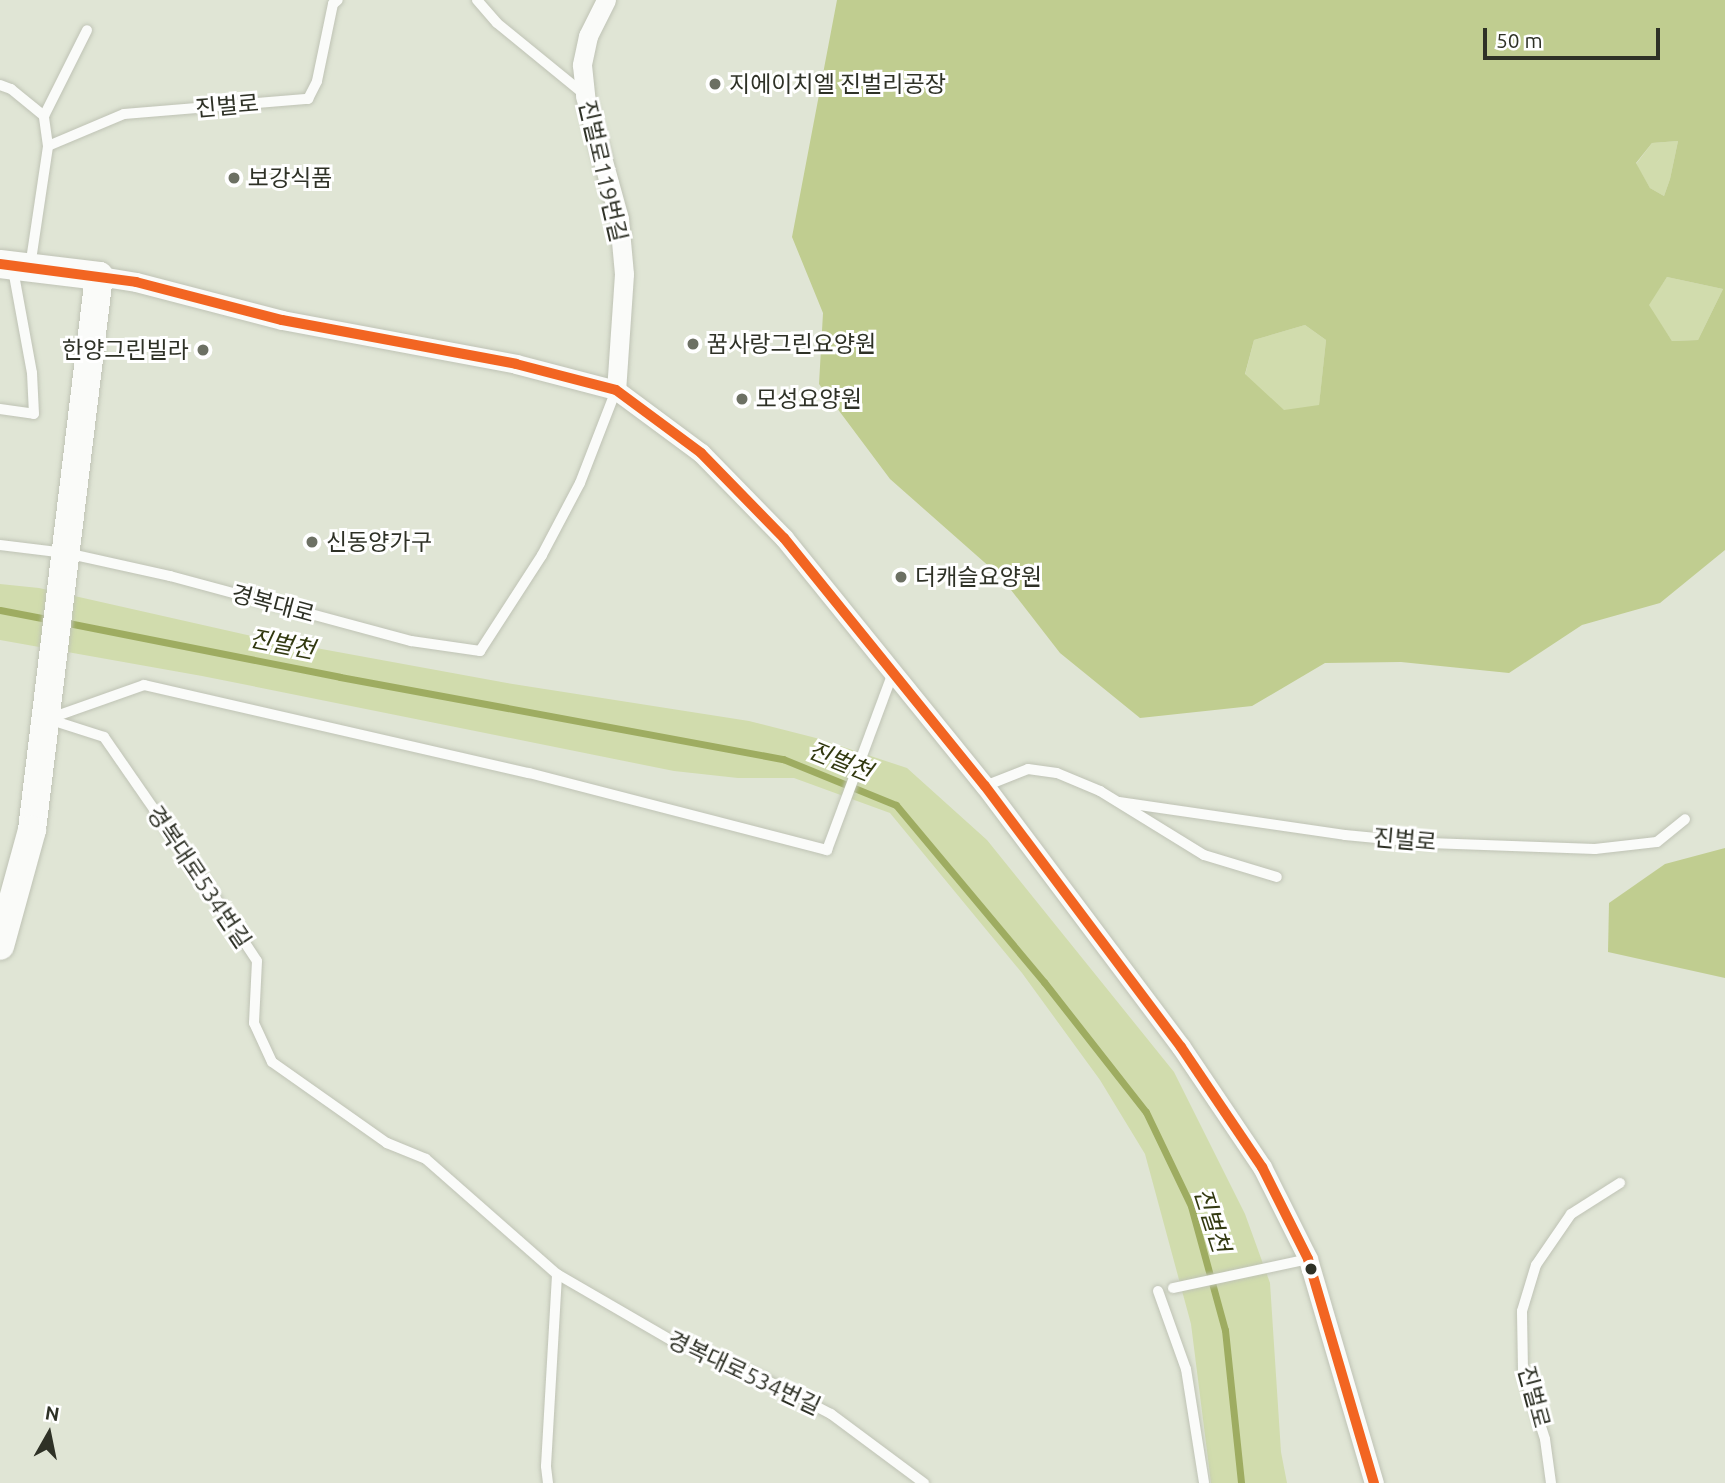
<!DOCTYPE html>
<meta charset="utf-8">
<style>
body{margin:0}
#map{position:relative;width:1725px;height:1483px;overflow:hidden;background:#e0e5d5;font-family:Ubuntu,"Noto Sans KR",sans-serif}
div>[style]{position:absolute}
.green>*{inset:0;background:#d1dcad}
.forest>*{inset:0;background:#c0cd90}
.stream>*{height:7px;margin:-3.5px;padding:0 3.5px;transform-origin:3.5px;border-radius:3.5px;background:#9eac61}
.roads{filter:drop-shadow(0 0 2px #bfc3b5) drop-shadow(0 0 2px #bfc3b5)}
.lane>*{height:10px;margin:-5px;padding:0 5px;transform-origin:5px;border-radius:5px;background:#fafbf9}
.street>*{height:19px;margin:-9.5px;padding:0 9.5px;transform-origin:9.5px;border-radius:9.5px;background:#fafbf9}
.secondary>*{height:28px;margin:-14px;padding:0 14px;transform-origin:14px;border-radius:14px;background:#fafbf9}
.bus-1>*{height:10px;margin:-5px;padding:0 5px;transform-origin:5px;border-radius:5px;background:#f26522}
.dots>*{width:19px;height:19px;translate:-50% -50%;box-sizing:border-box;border:4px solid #fff;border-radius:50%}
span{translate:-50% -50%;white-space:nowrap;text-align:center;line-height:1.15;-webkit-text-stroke:6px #fff;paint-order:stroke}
.poi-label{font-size:23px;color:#2e3126}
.left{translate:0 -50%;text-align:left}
.right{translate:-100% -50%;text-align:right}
.street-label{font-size:23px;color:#2e3126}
.water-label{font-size:24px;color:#323910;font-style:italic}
.north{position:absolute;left:14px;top:1399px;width:70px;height:70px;-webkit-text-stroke:5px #fff;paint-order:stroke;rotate:9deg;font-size:19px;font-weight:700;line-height:28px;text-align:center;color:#2e3126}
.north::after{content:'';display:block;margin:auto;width:24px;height:32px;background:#2e3126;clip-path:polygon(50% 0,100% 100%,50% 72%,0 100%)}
.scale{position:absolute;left:1483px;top:28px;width:177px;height:32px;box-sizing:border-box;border:4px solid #2e3126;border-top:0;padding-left:9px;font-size:21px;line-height:24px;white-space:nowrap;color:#2e3126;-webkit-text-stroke:5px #fff;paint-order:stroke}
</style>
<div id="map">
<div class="green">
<i style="clip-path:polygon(1678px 141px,1670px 179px,1664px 196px,1650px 188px,1636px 164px,1652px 143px)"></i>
<i style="clip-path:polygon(1667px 277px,1723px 289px,1698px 340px,1672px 341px,1648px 305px)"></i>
<i style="clip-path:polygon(1305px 325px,1326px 340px,1319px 406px,1284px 411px,1245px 375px,1254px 340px)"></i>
<i style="clip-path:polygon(0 584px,39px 588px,256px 637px,507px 683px,749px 721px,816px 738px,907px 768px,987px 840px,1174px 1072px,1245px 1214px,1270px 1283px,1281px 1452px,1287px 1483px,1211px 1483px,1191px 1324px,1145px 1154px,1100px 1080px,1022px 973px,890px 813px,794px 778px,738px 778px,674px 771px,202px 676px,0 640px)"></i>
</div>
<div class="forest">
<i style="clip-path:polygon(evenodd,837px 0,1725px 0,1725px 550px,1660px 603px,1582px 625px,1509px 673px,1401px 662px,1325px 663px,1252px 706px,1140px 718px,1060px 653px,1001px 577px,890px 479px,819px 384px,823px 313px,792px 237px,837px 0,1678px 141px,1670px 179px,1664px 196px,1650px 188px,1636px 163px,1652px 143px,1678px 141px,837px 0,1667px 277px,1723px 289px,1698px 340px,1672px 341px,1649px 305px,1667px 277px,837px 0,1305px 325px,1326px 340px,1319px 405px,1284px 410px,1245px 374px,1254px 340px,1305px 325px)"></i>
<i style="clip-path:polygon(1725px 848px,1725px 978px,1608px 952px,1609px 903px,1665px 864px)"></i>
</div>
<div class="stream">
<i style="left:0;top:610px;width:53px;rotate:10.9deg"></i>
<i style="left:63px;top:622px;width:282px;rotate:11.2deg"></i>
<i style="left:340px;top:677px;width:451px;rotate:10.5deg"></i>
<i style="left:783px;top:759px;width:122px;rotate:22.2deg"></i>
<i style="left:896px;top:805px;width:231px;rotate:50.1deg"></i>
<i style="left:1044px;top:982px;width:165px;rotate:51.9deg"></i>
<i style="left:1146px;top:1112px;width:104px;rotate:64.4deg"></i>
<i style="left:1191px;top:1206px;width:129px;rotate:74.7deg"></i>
<i style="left:1225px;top:1330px;width:154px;rotate:84deg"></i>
</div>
<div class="roads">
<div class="lane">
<i style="left:477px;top:0;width:30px;rotate:49deg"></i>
<i style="left:497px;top:23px;width:112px;rotate:39.2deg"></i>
<i style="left:0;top:85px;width:12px;rotate:20deg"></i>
<i style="left:11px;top:89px;width:43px;rotate:39.3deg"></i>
<i style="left:48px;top:146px;width:82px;rotate:-22.8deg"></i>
<i style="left:124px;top:114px;width:185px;rotate:-4.7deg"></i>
<i style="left:308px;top:99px;width:20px;rotate:-63deg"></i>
<i style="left:317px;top:81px;width:79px;rotate:-78.3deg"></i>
<i style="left:333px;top:4px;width:6px;rotate:-39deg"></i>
<i style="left:30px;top:267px;width:122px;rotate:-81.5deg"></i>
<i style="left:48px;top:146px;width:30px;rotate:-98deg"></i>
<i style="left:44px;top:116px;width:96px;rotate:-63.4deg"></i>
<i style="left:0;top:409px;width:34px;rotate:8deg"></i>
<i style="left:34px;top:414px;width:41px;rotate:-92.8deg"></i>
<i style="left:32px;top:373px;width:106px;rotate:-100.4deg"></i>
<i style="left:0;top:545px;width:66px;rotate:6.9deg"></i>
<i style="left:66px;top:553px;width:107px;rotate:12.5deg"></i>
<i style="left:170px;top:576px;width:250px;rotate:15.1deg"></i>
<i style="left:411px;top:641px;width:70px;rotate:8.2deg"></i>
<i style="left:480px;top:651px;width:114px;rotate:-57.1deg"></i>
<i style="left:542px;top:555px;width:81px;rotate:-62.2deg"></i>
<i style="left:580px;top:483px;width:100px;rotate:-68.8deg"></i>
<i style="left:48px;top:719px;width:59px;rotate:17.8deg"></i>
<i style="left:104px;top:737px;width:197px;rotate:55.3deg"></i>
<i style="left:216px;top:899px;width:74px;rotate:56.5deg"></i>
<i style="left:257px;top:961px;width:62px;rotate:92.8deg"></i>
<i style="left:254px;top:1023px;width:43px;rotate:65.2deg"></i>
<i style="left:272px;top:1062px;width:141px;rotate:35.2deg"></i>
<i style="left:387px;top:1143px;width:42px;rotate:22.3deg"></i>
<i style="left:426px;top:1159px;width:174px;rotate:41.3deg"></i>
<i style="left:557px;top:1274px;width:132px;rotate:30.1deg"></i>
<i style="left:671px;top:1340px;width:99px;rotate:22.7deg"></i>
<i style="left:762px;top:1378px;width:78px;rotate:27.6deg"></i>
<i style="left:831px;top:1414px;width:116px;rotate:36.6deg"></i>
<i style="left:48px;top:719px;width:102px;rotate:-19.5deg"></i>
<i style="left:144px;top:685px;width:395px;rotate:12.9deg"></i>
<i style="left:529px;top:773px;width:308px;rotate:14.5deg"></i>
<i style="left:827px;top:850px;width:192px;rotate:-69.6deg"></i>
<i style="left:985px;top:786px;width:46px;rotate:-21.6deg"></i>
<i style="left:1028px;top:769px;width:29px;rotate:8deg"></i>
<i style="left:1057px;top:773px;width:47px;rotate:22.7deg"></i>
<i style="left:1100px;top:791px;width:122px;rotate:31.6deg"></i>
<i style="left:1204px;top:855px;width:76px;rotate:16.8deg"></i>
<i style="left:1119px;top:802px;width:228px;rotate:8.3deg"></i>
<i style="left:1345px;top:835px;width:84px;rotate:5.4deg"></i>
<i style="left:1429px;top:843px;width:166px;rotate:2.1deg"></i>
<i style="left:1595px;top:849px;width:62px;rotate:-6.4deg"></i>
<i style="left:1657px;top:842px;width:36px;rotate:-39deg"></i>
<i style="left:1173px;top:1288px;width:138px;rotate:-12.1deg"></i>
<i style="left:1158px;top:1291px;width:83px;rotate:70.3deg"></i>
<i style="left:1186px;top:1369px;width:115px;rotate:81deg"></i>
<i style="left:548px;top:1483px;width:17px;rotate:-97deg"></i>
<i style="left:546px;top:1466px;width:192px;rotate:-86.7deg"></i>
<i style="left:1551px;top:1483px;width:44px;rotate:-97.8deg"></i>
<i style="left:1545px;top:1439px;width:72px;rotate:-107.7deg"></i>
<i style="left:1523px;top:1370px;width:59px;rotate:-91deg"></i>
<i style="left:1522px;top:1311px;width:48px;rotate:-73.1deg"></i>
<i style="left:1536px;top:1265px;width:62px;rotate:-55.5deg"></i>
<i style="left:1571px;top:1214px;width:58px;rotate:-32.3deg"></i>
</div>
<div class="street">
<i style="left:606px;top:0;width:40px;rotate:116.6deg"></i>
<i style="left:588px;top:36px;width:30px;rotate:102deg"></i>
<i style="left:582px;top:65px;width:31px;rotate:84deg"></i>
<i style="left:585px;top:96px;width:128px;rotate:74.5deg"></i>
<i style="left:619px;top:219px;width:55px;rotate:84.8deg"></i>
<i style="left:624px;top:274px;width:116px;rotate:93.9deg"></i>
<i style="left:99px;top:276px;width:37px;rotate:9deg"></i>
<i style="left:136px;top:282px;width:151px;rotate:14.6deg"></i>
<i style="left:282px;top:320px;width:238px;rotate:10.6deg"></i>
<i style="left:516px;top:364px;width:103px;rotate:14.6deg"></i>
<i style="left:616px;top:390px;width:106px;rotate:36.5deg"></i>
<i style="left:701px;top:453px;width:119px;rotate:45.7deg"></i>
<i style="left:784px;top:538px;width:319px;rotate:51deg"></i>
<i style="left:985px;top:786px;width:326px;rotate:53.1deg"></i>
<i style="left:1181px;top:1047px;width:145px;rotate:56deg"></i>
<i style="left:1262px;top:1167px;width:103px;rotate:63.4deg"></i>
<i style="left:1308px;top:1259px;width:234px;rotate:73.6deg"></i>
</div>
<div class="secondary">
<i style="left:0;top:264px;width:100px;rotate:6.9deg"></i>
<i style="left:99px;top:276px;width:558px;rotate:96.9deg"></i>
<i style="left:32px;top:830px;width:120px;rotate:105.4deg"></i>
</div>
</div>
<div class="bus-1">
<i style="left:0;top:264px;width:137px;rotate:7.5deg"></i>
<i style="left:136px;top:282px;width:151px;rotate:14.6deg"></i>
<i style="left:282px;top:320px;width:238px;rotate:10.6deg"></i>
<i style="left:516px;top:364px;width:103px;rotate:14.6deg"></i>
<i style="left:616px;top:390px;width:106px;rotate:36.5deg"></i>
<i style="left:701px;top:453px;width:119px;rotate:45.7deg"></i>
<i style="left:784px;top:538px;width:319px;rotate:51deg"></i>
<i style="left:985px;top:786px;width:326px;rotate:53.1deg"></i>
<i style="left:1181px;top:1047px;width:145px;rotate:56deg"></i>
<i style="left:1262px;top:1167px;width:103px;rotate:63.4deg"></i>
<i style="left:1308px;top:1259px;width:234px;rotate:73.6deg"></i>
</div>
<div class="dots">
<i style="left:715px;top:84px;background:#6c7063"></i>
<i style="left:234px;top:178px;background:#6c7063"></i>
<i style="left:693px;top:344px;background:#6c7063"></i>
<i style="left:203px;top:350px;background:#6c7063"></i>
<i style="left:742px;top:399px;background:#6c7063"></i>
<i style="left:312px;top:542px;background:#6c7063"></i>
<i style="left:901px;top:577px;background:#6c7063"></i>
<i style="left:1311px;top:1269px;background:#2e3126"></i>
</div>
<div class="poi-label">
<span class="left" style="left:729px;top:84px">지에이치엘 진벌리공장</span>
<span class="left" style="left:248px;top:178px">보강식품</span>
<span class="left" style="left:707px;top:344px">꿈사랑그린요양원</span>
<span class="right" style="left:189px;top:350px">한양그린빌라</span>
<span class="left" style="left:756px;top:399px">모성요양원</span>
<span class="left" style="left:326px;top:542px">신동양가구</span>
<span class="left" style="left:915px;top:577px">더캐슬요양원</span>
</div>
<div class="street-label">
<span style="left:227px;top:106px;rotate:-5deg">진벌로</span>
<span style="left:603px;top:171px;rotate:77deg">진벌로119번길</span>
<span style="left:273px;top:604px;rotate:15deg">경복대로</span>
<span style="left:1405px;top:840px;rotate:5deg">진벌로</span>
<span style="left:199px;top:877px;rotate:56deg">경복대로534번길</span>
<span style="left:744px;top:1373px;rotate:25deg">경복대로534번길</span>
<span style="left:1534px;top:1397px;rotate:75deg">진벌로</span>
</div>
<div class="water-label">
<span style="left:282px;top:644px;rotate:11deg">진벌천</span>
<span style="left:840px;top:761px;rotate:22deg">진벌천</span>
<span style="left:1212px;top:1220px;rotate:72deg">진벌천</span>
</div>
<div class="north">N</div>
<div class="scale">50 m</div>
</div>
